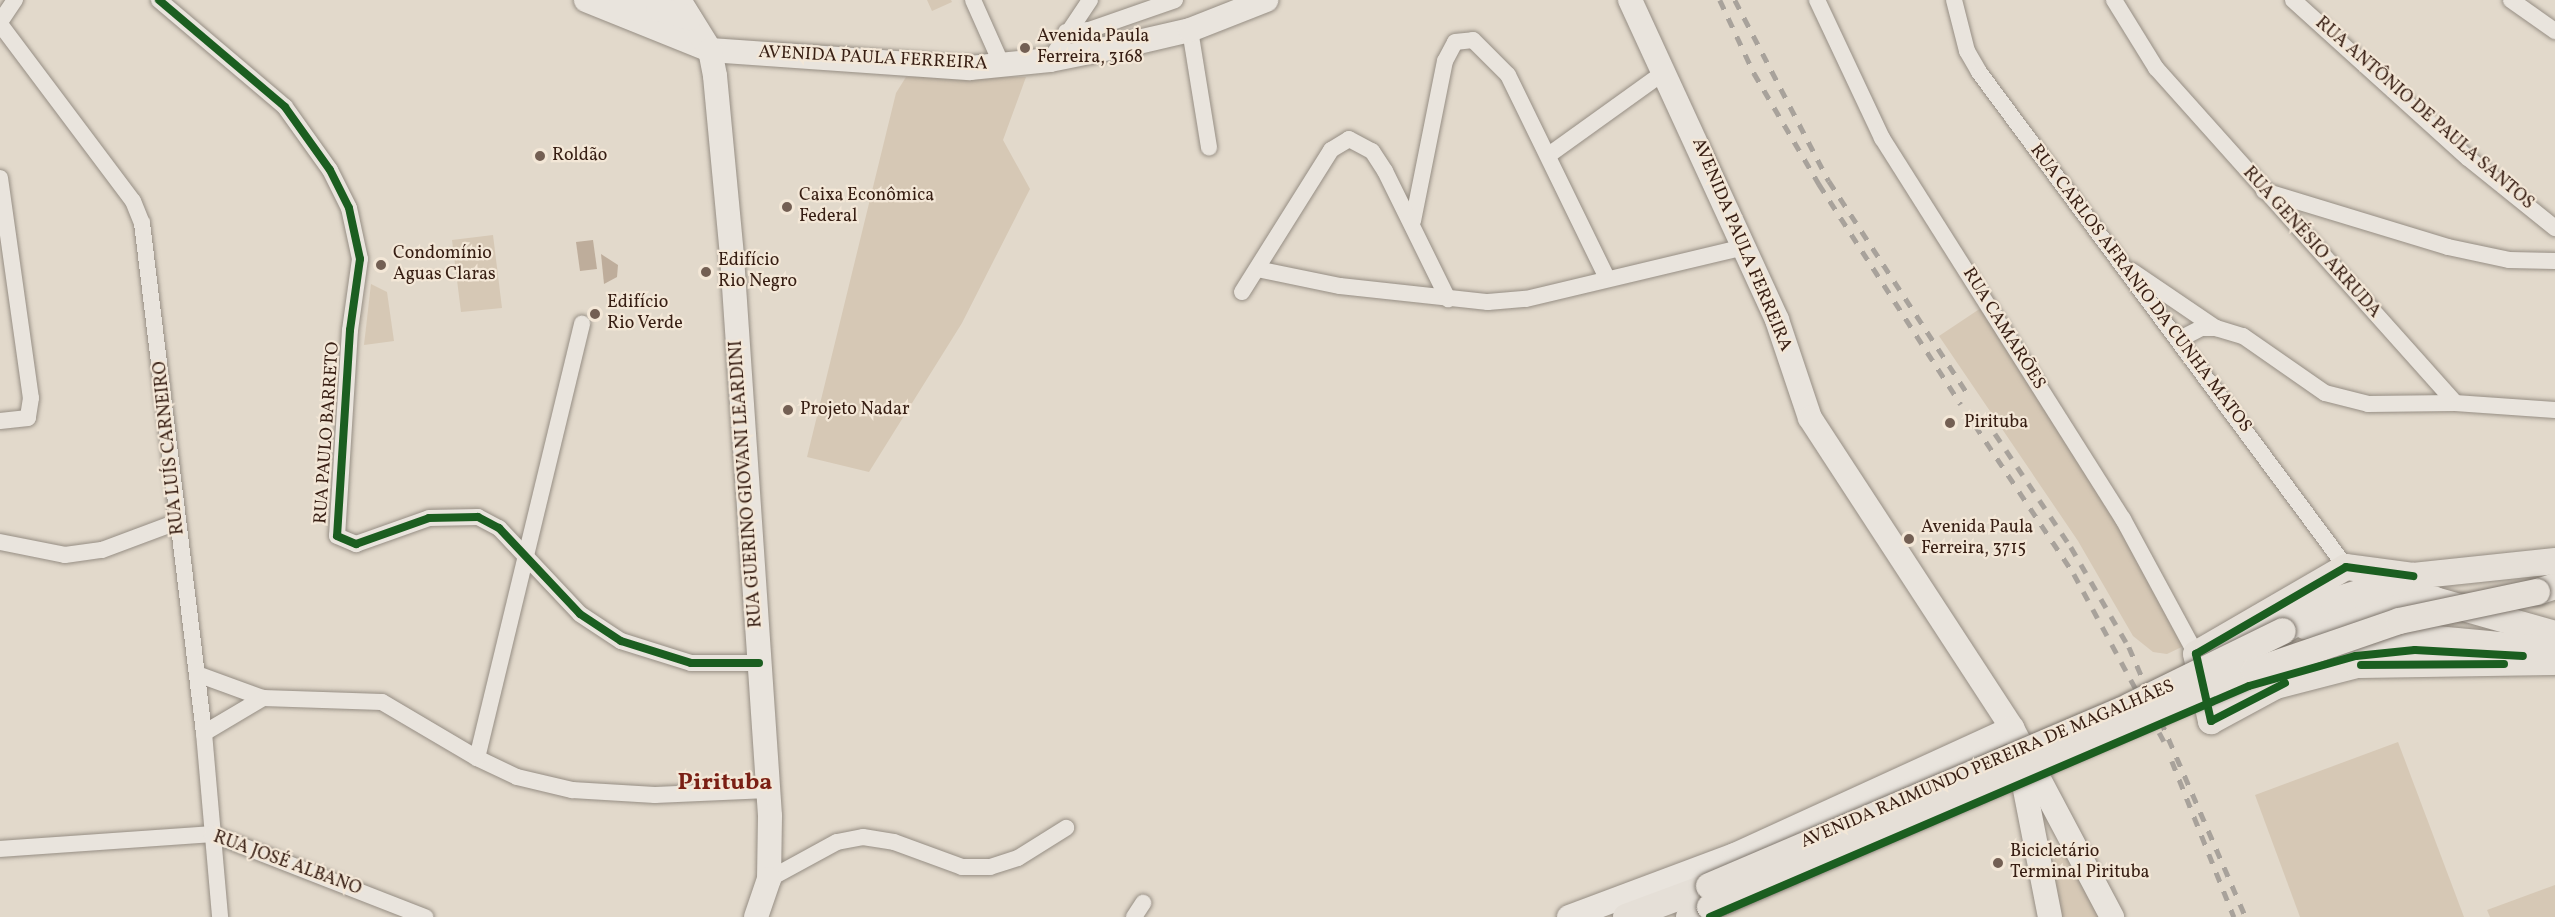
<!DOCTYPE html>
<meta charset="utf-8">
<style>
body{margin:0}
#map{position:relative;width:2555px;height:917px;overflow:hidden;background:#e2d9cb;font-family:Vollkorn,serif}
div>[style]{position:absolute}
.green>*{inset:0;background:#d6c8b5}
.water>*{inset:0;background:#bead9b}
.roads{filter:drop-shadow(0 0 2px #968e84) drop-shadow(0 0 2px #968e84)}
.minor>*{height:16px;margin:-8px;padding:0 8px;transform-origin:8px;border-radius:8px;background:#e9e4dd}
.secondary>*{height:24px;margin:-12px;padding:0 12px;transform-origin:12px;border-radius:12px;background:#e9e4dd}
.primary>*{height:26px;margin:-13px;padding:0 13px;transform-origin:13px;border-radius:13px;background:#e5dfd7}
.rail>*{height:4.5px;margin-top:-2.25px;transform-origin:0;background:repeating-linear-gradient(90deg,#a8a29b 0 10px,transparent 0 20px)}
.bridges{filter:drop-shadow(0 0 2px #7d756c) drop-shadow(0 0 2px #7d756c)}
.primary-bridge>*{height:26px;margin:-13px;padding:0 13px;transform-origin:13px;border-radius:13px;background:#e5dfd7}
.cycleway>*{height:8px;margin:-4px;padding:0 4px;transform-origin:4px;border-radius:4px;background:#1b5e20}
.dots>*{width:16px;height:16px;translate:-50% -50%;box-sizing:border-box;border:3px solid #f3e7d7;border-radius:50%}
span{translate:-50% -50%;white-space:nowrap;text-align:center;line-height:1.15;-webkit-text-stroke:4.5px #f3e7d7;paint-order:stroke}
.poi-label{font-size:18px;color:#371e13}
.left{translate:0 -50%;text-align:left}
.street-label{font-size:18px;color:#371e13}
.district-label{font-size:24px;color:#7a1f14;font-weight:700}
</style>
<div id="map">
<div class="green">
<i style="clip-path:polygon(927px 0,951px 0,952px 2px,932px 11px)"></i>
<i style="clip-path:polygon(906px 77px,1026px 77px,1003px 140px,1030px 189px,962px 323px,869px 472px,807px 457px,896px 93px)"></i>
<i style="clip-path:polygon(493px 235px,502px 308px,461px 312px,452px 240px)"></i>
<i style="clip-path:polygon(371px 284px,387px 292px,394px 341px,364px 345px)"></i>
<i style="clip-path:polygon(1981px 308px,2117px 524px,2188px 644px,2167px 654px,2153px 652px,2133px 636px,2078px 541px,1939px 336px)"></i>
<i style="clip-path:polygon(2398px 742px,2464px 917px,2300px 917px,2255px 795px)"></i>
<i style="clip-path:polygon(2061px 839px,2108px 917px,2053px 917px,2050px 874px)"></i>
<i style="clip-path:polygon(2555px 885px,2555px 917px,2490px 917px,2487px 910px)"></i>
</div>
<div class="water">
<i style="clip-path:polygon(593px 240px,597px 269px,580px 271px,576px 242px)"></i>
<i style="clip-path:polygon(601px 254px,618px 265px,617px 277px,604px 284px)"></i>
</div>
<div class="roads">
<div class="minor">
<i style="left:159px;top:0;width:165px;rotate:40.3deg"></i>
<i style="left:285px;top:107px;width:77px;rotate:54.5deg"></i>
<i style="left:330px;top:170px;width:42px;rotate:63.4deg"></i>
<i style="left:349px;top:208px;width:52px;rotate:77.8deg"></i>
<i style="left:360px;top:259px;width:72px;rotate:98deg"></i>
<i style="left:350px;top:330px;width:206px;rotate:93.6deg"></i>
<i style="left:337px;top:536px;width:21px;rotate:23deg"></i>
<i style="left:356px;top:544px;width:77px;rotate:-19.6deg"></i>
<i style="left:429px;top:518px;width:49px;rotate:-1.2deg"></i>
<i style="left:478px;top:517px;width:24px;rotate:28deg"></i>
<i style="left:499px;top:528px;width:118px;rotate:46.7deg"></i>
<i style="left:580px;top:614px;width:49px;rotate:33.4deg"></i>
<i style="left:621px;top:641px;width:73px;rotate:17.4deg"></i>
<i style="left:691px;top:663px;width:68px"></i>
<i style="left:973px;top:0;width:71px;rotate:66deg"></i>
<i style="left:1817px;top:0;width:153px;rotate:64.8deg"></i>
<i style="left:1882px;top:138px;width:451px;rotate:57.7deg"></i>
<i style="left:2123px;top:519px;width:153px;rotate:61.6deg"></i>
<i style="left:1954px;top:0;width:53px;rotate:75.7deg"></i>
<i style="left:1967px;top:51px;width:24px;rotate:60deg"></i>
<i style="left:1979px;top:72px;width:616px;rotate:53.45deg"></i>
<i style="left:2114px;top:0;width:80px;rotate:58.3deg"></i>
<i style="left:2156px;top:68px;width:449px;rotate:48.2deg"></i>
<i style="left:2455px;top:403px;width:100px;rotate:4deg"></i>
<i style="left:2293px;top:0;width:236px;rotate:42.1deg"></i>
<i style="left:2468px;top:158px;width:112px;rotate:38.8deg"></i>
<i style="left:2511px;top:0;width:54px;rotate:35.2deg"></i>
<i style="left:0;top:22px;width:27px;rotate:-56deg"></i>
<i style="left:0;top:24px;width:221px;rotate:53.1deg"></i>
<i style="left:133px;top:201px;width:24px;rotate:68deg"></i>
<i style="left:142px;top:223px;width:514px;rotate:83.07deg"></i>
<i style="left:204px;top:733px;width:185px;rotate:85deg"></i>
<i style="left:1190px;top:30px;width:119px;rotate:80.8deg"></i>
<i style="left:1066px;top:32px;width:23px;rotate:-5deg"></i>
<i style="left:1089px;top:30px;width:91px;rotate:-19.2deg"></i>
<i style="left:1050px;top:60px;width:72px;rotate:-56.3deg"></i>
<i style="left:1550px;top:154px;width:140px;rotate:-35.7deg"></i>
<i style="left:0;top:178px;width:222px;rotate:82deg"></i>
<i style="left:31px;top:398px;width:20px;rotate:99deg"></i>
<i style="left:28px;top:418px;width:28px;rotate:174deg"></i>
<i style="left:2264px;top:191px;width:192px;rotate:16.9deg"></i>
<i style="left:2448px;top:247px;width:62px;rotate:12deg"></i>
<i style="left:2509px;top:260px;width:46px;rotate:1.2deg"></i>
<i style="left:1413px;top:221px;width:163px;rotate:-78.7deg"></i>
<i style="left:1445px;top:61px;width:21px;rotate:-62deg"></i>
<i style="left:1455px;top:42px;width:18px;rotate:-6deg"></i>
<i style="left:1473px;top:40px;width:49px;rotate:45deg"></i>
<i style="left:1508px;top:75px;width:226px;rotate:64deg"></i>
<i style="left:1257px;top:269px;width:85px;rotate:11.6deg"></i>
<i style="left:1340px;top:286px;width:149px;rotate:6.2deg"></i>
<i style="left:1488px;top:302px;width:38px;rotate:-5deg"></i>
<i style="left:1526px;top:299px;width:225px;rotate:-13.4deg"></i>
<i style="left:2132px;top:271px;width:102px;rotate:34.2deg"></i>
<i style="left:1242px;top:292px;width:168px;rotate:-57.9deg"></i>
<i style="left:1331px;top:150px;width:21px;rotate:-31deg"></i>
<i style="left:1349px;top:139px;width:26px;rotate:28deg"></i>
<i style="left:1372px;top:151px;width:24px;rotate:57deg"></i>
<i style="left:1385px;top:171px;width:143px;rotate:63.8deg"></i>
<i style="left:2178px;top:340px;width:27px;rotate:-27deg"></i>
<i style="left:2202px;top:328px;width:14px"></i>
<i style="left:2216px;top:328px;width:28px;rotate:17deg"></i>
<i style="left:2243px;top:336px;width:100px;rotate:34.8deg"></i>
<i style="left:2325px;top:393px;width:44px;rotate:14.3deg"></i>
<i style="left:2368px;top:404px;width:87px;rotate:-0.7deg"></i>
<i style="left:0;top:542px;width:66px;rotate:11.3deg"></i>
<i style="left:65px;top:555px;width:37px;rotate:-8deg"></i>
<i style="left:102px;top:550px;width:80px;rotate:-20.5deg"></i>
<i style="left:197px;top:674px;width:70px;rotate:20deg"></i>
<i style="left:263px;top:698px;width:119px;rotate:1.9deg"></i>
<i style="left:382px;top:702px;width:110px;rotate:30.5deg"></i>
<i style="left:477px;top:758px;width:44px;rotate:25.4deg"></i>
<i style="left:517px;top:777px;width:57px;rotate:13.3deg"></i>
<i style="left:572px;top:790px;width:83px;rotate:3.4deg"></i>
<i style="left:655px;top:795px;width:113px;rotate:-2.5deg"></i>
<i style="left:204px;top:733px;width:69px;rotate:-30.7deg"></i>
<i style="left:477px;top:758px;width:447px;rotate:-76.4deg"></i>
<i style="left:0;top:849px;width:213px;rotate:-4deg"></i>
<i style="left:212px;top:834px;width:229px;rotate:21.3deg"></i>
<i style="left:769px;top:879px;width:77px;rotate:-28.6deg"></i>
<i style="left:837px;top:842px;width:26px;rotate:-11deg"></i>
<i style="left:863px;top:837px;width:31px;rotate:9deg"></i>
<i style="left:894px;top:842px;width:72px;rotate:20.2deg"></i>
<i style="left:962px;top:867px;width:28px"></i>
<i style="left:990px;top:867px;width:29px;rotate:-18deg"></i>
<i style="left:1018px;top:858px;width:57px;rotate:-32deg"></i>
<i style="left:1134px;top:917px;width:17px;rotate:-57deg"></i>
</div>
<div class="secondary">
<i style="left:586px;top:0;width:134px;rotate:22deg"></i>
<i style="left:710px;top:50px;width:261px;rotate:4deg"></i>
<i style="left:970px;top:68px;width:80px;rotate:-5.7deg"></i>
<i style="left:1050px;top:60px;width:86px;rotate:-11.4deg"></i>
<i style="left:1134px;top:43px;width:57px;rotate:-13.1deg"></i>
<i style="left:1190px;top:30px;width:82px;rotate:-21.5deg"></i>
<i style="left:679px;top:0;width:59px;rotate:58.2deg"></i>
<i style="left:710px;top:50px;width:26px;rotate:79deg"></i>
<i style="left:715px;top:76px;width:182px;rotate:84.6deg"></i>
<i style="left:732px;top:257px;width:560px;rotate:86.11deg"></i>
<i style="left:770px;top:816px;width:63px;rotate:90.9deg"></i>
<i style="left:769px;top:879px;width:40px;rotate:108.9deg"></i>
<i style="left:1630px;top:0;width:352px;rotate:65.3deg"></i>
<i style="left:1777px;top:320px;width:103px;rotate:71.4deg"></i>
<i style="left:1810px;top:418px;width:370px;rotate:56.9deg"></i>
<i style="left:2012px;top:728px;width:214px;rotate:62.1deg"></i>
<i style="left:619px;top:8px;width:39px;rotate:1deg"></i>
<i style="left:658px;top:9px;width:33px;rotate:16deg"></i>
<i style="left:2018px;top:754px;width:166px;rotate:78.9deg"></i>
<i style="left:1569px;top:917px;width:177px;rotate:-20.5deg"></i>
<i style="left:1735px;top:855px;width:305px;rotate:-24.6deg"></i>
</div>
<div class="primary">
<i style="left:2413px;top:576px;width:68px;rotate:-172.3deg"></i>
<i style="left:2346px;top:567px;width:173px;rotate:149.9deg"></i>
<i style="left:2196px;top:654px;width:69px;rotate:77.4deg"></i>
<i style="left:2211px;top:721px;width:74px;rotate:-28.3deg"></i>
<i style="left:2276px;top:686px;width:84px;rotate:-14.5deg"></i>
<i style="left:2357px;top:665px;width:198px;rotate:-0.9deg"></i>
<i style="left:2537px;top:592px;width:19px;rotate:-18deg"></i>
<i style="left:2305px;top:626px;width:110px;rotate:-14.2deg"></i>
<i style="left:2412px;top:599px;width:23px;rotate:2deg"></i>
<i style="left:2435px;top:600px;width:125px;rotate:15.8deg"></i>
<i style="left:2283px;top:631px;width:58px;rotate:-31deg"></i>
<i style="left:2333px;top:601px;width:84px;rotate:-17.4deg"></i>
<i style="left:2413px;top:576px;width:143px;rotate:-6deg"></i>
<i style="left:2340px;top:645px;width:96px;rotate:-3.6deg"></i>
<i style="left:2436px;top:639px;width:120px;rotate:5.3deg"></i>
<i style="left:1626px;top:917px;width:89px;rotate:-20.5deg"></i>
<i style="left:1689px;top:917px;width:23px;rotate:-25deg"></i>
</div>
</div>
<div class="rail">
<i style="left:1720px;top:0;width:81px;rotate:65deg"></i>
<i style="left:1754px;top:73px;width:129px;rotate:59.6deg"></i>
<i style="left:1819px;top:184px;width:262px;rotate:57.2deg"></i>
<i style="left:1735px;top:0;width:204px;rotate:62.6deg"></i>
<i style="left:1829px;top:181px;width:258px;rotate:56.9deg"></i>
<i style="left:1984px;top:417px;width:156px;rotate:56.2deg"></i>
<i style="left:2071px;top:547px;width:116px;rotate:59.9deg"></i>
<i style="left:2129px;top:647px;width:294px;rotate:66.6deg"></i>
<i style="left:1975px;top:425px;width:179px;rotate:56.4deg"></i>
<i style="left:2074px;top:574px;width:190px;rotate:61.7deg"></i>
<i style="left:2172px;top:761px;width:168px;rotate:68.3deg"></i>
</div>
<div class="bridges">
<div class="primary-bridge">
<i style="left:1709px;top:886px;width:458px;rotate:-23.1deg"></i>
<i style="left:2130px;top:706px;width:170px;rotate:-26.1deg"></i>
<i style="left:1710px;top:907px;width:593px;rotate:-23.45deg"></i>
<i style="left:2254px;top:671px;width:153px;rotate:-19deg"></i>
<i style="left:2399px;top:621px;width:141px;rotate:-11.9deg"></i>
</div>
</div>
<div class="cycleway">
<i style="left:159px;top:0;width:165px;rotate:40.3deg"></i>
<i style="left:285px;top:107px;width:77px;rotate:54.5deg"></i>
<i style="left:330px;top:170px;width:42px;rotate:63.4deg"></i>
<i style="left:349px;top:208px;width:52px;rotate:77.8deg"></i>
<i style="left:360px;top:259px;width:72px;rotate:98deg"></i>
<i style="left:350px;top:330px;width:206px;rotate:93.6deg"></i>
<i style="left:337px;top:536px;width:21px;rotate:23deg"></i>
<i style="left:356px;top:544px;width:77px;rotate:-19.6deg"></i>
<i style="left:429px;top:518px;width:49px;rotate:-1.2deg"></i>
<i style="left:478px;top:517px;width:24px;rotate:28deg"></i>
<i style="left:499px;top:528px;width:118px;rotate:46.7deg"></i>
<i style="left:580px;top:614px;width:49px;rotate:33.4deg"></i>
<i style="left:621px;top:641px;width:73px;rotate:17.4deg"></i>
<i style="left:691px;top:663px;width:68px"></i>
<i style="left:2361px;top:665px;width:143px;rotate:-0.4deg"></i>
<i style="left:2285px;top:683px;width:83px;rotate:152.8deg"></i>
<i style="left:2211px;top:721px;width:69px;rotate:-102.6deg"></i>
<i style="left:2196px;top:654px;width:173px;rotate:-30.1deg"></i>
<i style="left:2346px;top:567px;width:68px;rotate:7.7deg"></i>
<i style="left:1710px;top:917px;width:586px;rotate:-23.2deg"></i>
<i style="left:2249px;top:686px;width:111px;rotate:-15.7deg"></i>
<i style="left:2356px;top:656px;width:59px;rotate:-5.8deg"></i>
<i style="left:2415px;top:650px;width:108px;rotate:3.2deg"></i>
</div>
<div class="dots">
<i style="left:1025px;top:48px;background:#735f53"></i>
<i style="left:540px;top:156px;background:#735f53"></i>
<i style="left:787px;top:207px;background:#735f53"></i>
<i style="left:381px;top:265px;background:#735f53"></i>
<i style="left:706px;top:272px;background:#735f53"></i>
<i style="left:595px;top:314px;background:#735f53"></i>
<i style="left:788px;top:410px;background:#735f53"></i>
<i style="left:1950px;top:423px;background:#735f53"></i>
<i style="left:1909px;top:539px;background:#735f53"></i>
<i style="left:1998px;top:863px;background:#735f53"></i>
</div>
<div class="poi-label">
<span class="left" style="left:1037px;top:48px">Avenida Paula<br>Ferreira, 3168</span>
<span class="left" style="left:552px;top:156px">Roldão</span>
<span class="left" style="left:799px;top:207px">Caixa Econômica<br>Federal</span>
<span class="left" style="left:393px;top:265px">Condomínio<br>Aguas Claras</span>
<span class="left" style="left:718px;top:272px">Edifício<br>Rio Negro</span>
<span class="left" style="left:607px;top:314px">Edifício<br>Rio Verde</span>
<span class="left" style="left:800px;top:410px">Projeto Nadar</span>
<span class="left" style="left:1964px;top:423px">Pirituba</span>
<span class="left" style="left:1921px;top:539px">Avenida Paula<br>Ferreira, 3715</span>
<span class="left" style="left:2010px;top:863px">Bicicletário<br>Terminal Pirituba</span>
</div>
<div class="street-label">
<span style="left:873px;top:59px;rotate:3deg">AVENIDA PAULA FERREIRA</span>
<span style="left:2424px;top:114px;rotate:41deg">RUA ANTÔNIO DE PAULA SANTOS</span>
<span style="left:2311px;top:243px;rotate:48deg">RUA GENÉSIO ARRUDA</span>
<span style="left:1741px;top:245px;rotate:67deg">AVENIDA PAULA FERREIRA</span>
<span style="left:2140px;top:289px;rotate:53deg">RUA CARLOS AFRANIO DA CUNHA MATOS</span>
<span style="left:2003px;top:329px;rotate:58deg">RUA CAMARÕES</span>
<span style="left:328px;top:433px;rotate:-86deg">RUA PAULO BARRETO</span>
<span style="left:170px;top:448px;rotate:-96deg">RUA LUÍS CARNEIRO</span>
<span style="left:747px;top:484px;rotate:-94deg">RUA GUERINO GIOVANI LEARDINI</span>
<span style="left:1988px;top:765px;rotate:-23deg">AVENIDA RAIMUNDO PEREIRA DE MAGALHÃES</span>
<span style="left:287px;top:864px;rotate:20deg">RUA JOSÉ ALBANO</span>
</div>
<div class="district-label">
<span style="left:725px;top:784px">Pirituba</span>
</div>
</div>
